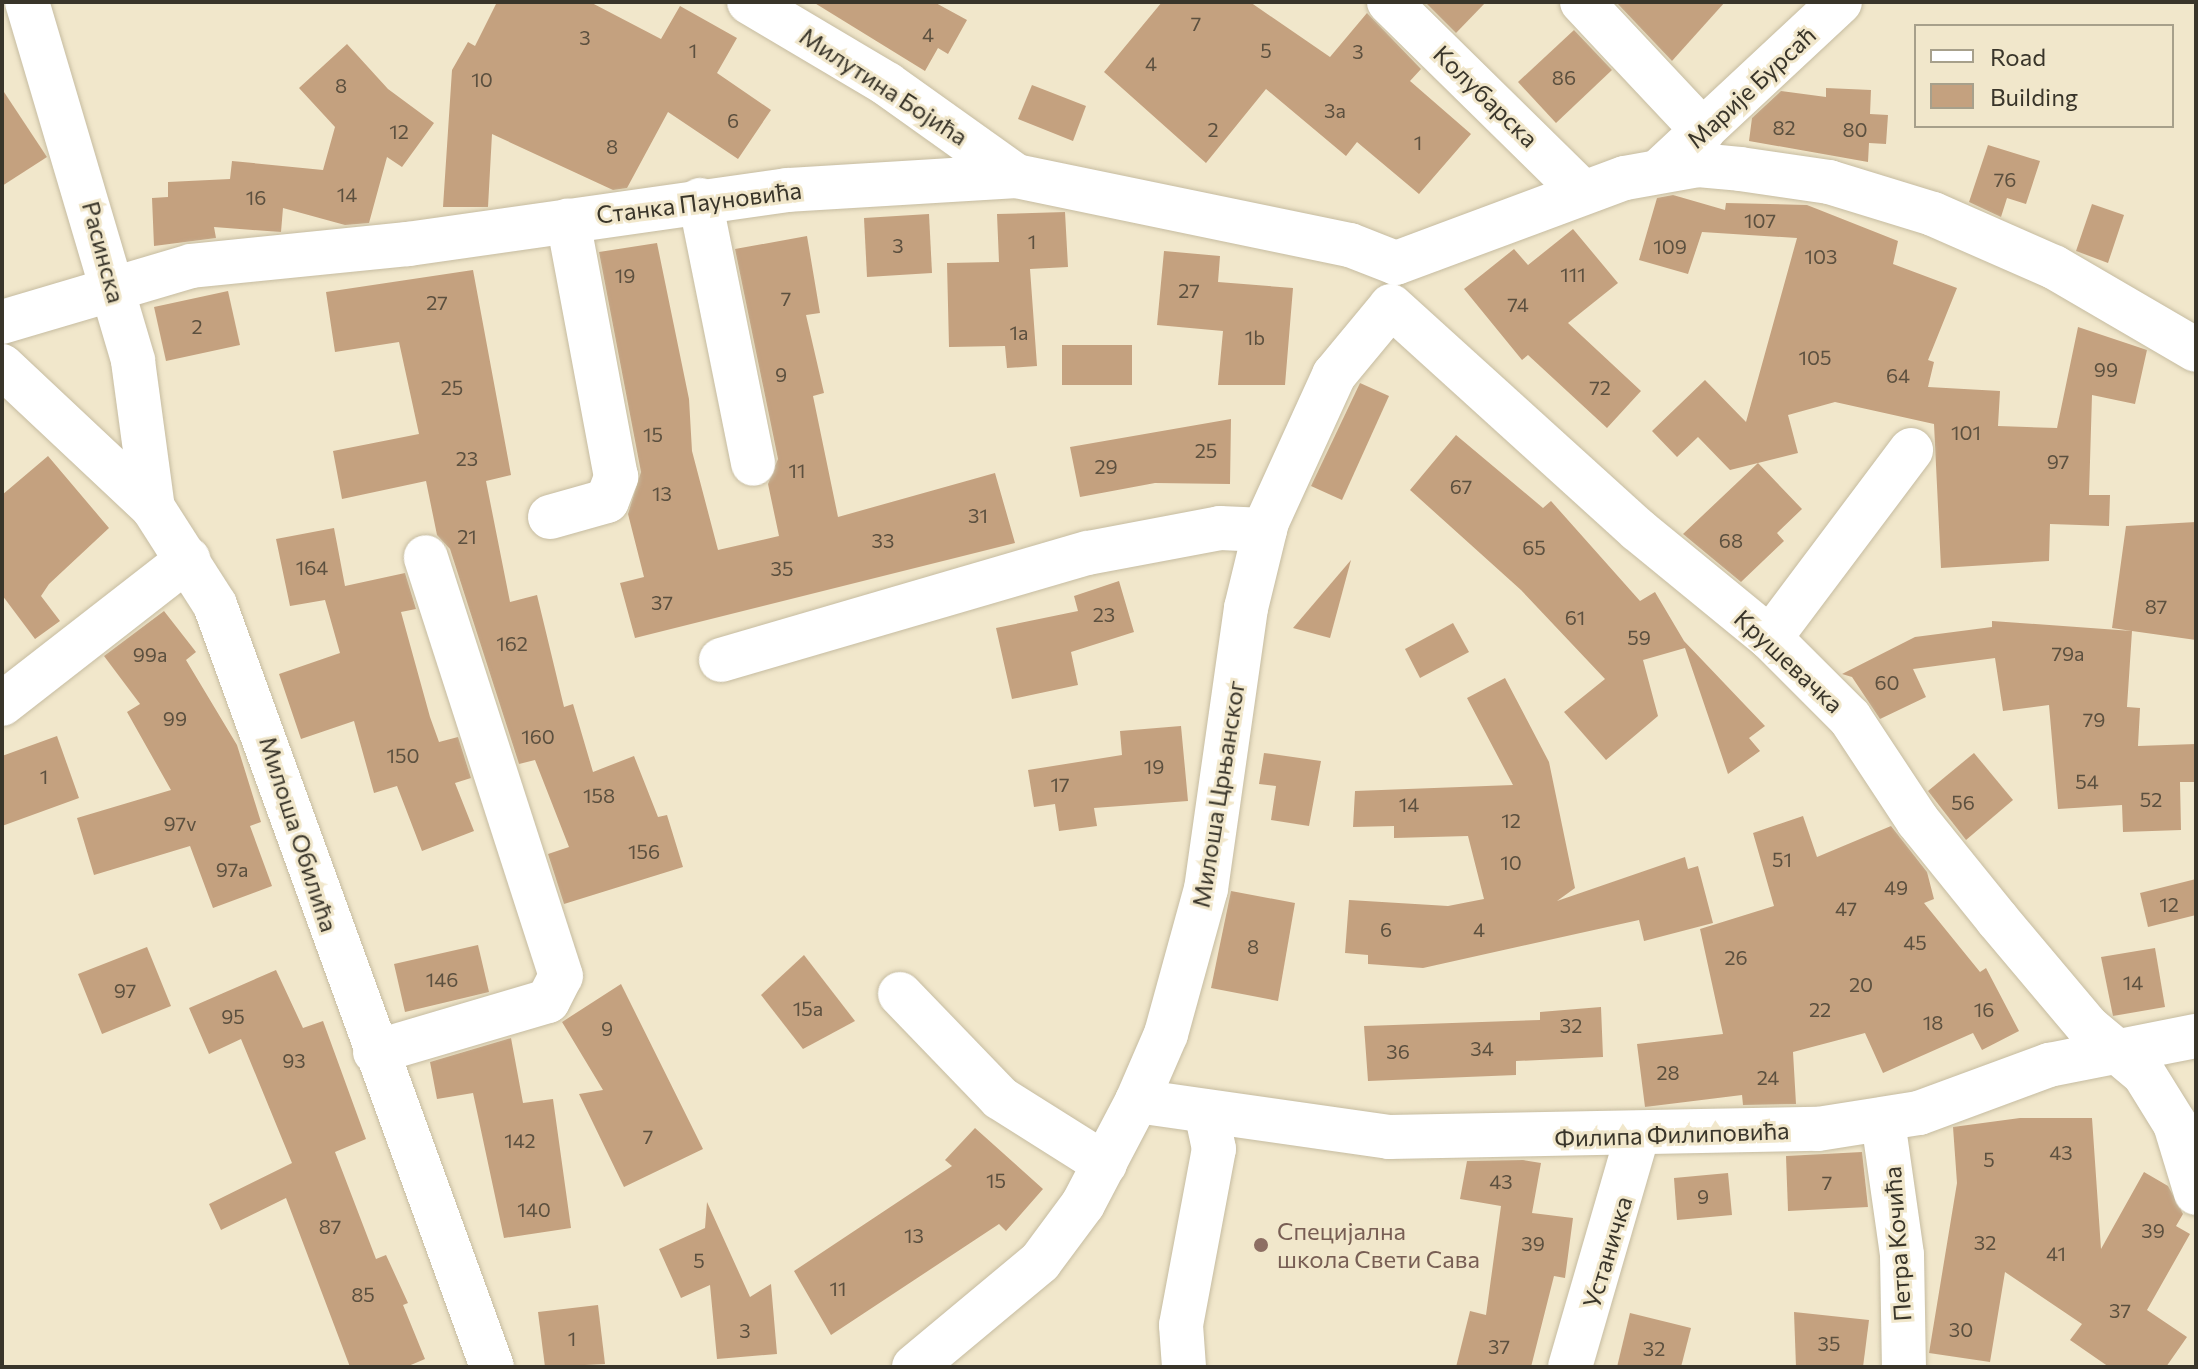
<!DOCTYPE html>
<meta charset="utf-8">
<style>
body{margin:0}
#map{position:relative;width:2198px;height:1369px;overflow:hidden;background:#f1e7cb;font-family:Commissioner,sans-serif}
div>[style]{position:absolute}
.building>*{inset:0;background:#c4a17f}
.roads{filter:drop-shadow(0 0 2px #c6bca1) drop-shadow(0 0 2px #c6bca1)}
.minor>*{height:44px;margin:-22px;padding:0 22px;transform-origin:22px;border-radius:22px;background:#fff}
.dots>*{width:22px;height:22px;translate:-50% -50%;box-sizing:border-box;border:4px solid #f1e7cb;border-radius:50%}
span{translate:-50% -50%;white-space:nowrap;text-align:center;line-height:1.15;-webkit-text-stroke:6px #f1e7cb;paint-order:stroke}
.number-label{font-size:20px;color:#5c503f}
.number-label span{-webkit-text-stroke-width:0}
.street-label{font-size:24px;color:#39352a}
.education-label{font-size:24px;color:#785e54}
.left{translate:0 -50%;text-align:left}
.frame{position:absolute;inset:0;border:4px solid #39352a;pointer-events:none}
.legend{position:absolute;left:1914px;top:24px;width:260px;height:104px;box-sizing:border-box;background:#f1e7cb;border:2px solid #a7a08b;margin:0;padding:10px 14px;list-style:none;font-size:24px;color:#39352a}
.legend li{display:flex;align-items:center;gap:16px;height:40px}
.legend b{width:40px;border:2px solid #a7a08b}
</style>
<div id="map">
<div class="building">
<i style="clip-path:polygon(497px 2px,590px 2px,661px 39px,680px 6px,737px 38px,717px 73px,771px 110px,738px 159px,668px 112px,627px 188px,613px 190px,492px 134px,488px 207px,443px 207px,452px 70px,468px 42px,475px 46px)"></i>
<i style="clip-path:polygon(813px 2px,934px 2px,967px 20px,948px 54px,938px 48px,925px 71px)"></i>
<i style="clip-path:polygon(1162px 2px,1250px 2px,1330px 57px,1367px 13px,1421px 69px,1410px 81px,1471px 134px,1419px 194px,1357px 142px,1346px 156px,1266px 89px,1206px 163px,1104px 72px)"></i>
<i style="clip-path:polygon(1425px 2px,1486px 2px,1456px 33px)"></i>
<i style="clip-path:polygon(1616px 2px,1725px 2px,1672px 61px)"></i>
<i style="clip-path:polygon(1574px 30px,1612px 70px,1556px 123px,1518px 82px)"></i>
<i style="clip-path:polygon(347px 44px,388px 89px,434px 123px,402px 167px,387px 157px,369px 223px,345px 225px,283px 208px,281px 232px,214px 227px,216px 238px,154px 246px,152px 198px,168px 197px,168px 182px,230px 179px,232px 161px,323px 170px,335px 127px,299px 88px)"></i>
<i style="clip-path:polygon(1032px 85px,1086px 106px,1073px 141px,1018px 119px)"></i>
<i style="clip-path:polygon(1826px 88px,1871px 90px,1870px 114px,1888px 115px,1886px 144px,1869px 143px,1868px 162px,1749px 141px,1752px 118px,1781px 91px,1826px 97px)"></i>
<i style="clip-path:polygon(2px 89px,47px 157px,2px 186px)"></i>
<i style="clip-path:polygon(1988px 145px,2040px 161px,2026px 204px,2007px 198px,2001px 217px,1969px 202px)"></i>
<i style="clip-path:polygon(1673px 195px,1725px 210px,1726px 203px,1807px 205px,1898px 241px,1893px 264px,1957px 288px,1928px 360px,1934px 362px,1928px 387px,2000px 391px,1998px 426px,2057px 428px,2078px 327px,2147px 350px,2135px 404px,2092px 395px,2089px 495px,2110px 495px,2109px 526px,2050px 524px,2049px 561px,1941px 568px,1934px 424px,1835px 402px,1788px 415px,1798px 453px,1758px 463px,1802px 509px,1777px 533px,1784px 541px,1741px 582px,1683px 534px,1758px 463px,1730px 470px,1698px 437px,1677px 457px,1652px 431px,1705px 380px,1746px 422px,1797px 238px,1702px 232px,1688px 274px,1639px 260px,1657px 198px)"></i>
<i style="clip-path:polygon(2092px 204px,2124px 215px,2108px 263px,2076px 251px)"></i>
<i style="clip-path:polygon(1065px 212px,1068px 267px,1030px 269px,1037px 366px,1007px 368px,1005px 346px,949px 347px,947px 263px,999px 262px,997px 214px)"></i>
<i style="clip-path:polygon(929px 214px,932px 273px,867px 277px,864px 218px)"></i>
<i style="clip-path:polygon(1573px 229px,1618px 283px,1568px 323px,1641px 391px,1607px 428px,1528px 355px,1522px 360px,1464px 289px,1514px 249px,1528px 265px)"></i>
<i style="clip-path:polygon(807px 236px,820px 313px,806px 315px,824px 393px,813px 396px,838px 517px,995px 473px,1015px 543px,635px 638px,620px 583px,644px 577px,628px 514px,641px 472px,599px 252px,657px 243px,689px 399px,692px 451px,718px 550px,779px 536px,768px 484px,778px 459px,735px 249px)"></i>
<i style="clip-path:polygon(1164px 251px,1220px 256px,1218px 282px,1293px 288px,1285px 385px,1218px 385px,1223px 331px,1157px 325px)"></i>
<i style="clip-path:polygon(473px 270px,511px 475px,486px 481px,510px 602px,537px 595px,564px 707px,573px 704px,593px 772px,634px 756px,658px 817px,667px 815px,683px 867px,564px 904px,548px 854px,569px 847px,535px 760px,519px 764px,450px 549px,437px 535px,426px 481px,342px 499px,333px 451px,419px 434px,399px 342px,335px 352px,326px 292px)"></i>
<i style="clip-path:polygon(228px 291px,240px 345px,166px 361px,154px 307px)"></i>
<i style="clip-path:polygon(1062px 345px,1132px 345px,1132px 385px,1062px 385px)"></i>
<i style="clip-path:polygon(1360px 383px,1389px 396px,1342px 500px,1311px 486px)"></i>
<i style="clip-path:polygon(1231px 419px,1230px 484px,1155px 483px,1080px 497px,1070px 447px)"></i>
<i style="clip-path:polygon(1456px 435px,1543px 508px,1551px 501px,1640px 601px,1655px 592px,1684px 641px,1765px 726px,1749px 738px,1760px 751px,1728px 774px,1685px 648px,1643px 660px,1658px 716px,1606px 760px,1564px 712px,1605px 679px,1521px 590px,1410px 490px)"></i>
<i style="clip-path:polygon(48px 456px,109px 528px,49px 584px,41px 596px,60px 621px,35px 639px,2px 595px,2px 495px)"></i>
<i style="clip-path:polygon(2196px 522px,2196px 640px,2132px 631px,2127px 707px,2140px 708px,2138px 746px,2196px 744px,2196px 782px,2180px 782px,2181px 830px,2123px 832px,2122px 805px,2058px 809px,2049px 705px,2003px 711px,1995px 658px,1913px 669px,1926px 697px,1880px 719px,1852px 677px,1842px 674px,1915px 637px,1992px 627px,1992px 621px,2132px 631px,2112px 628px,2126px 526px)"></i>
<i style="clip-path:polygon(334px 528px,345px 586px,405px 573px,416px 609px,401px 612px,430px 717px,439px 742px,458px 737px,471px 778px,455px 783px,474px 831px,422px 851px,397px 786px,374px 793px,354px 721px,301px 739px,279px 674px,340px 653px,325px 600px,290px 606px,276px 539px)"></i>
<i style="clip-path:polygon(1351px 560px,1330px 638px,1293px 628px)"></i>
<i style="clip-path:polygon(1119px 581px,1134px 632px,1071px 652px,1078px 685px,1012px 699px,996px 628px,1078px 611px,1074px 596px)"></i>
<i style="clip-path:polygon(164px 611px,196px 652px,186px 660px,237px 745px,261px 822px,250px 826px,272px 886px,213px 908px,190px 846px,94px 875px,77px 818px,171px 790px,127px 712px,140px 704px,104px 656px)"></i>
<i style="clip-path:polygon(1453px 623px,1469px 652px,1420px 678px,1405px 649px)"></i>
<i style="clip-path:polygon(1505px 678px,1549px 762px,1575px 888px,1557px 901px,1685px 857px,1688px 869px,1698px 866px,1713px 923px,1644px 941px,1639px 920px,1423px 968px,1368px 964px,1368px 955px,1345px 953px,1349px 900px,1448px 906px,1484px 899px,1468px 836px,1394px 838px,1394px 826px,1353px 827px,1355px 791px,1513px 785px,1467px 698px)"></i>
<i style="clip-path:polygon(1181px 726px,1188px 801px,1094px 808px,1097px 826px,1059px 831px,1055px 804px,1034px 807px,1028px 770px,1122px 755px,1120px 731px)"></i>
<i style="clip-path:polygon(57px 736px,79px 798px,2px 826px,2px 756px)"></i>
<i style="clip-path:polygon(1264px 753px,1321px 761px,1309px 826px,1271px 820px,1276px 786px,1259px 784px)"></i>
<i style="clip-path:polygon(1974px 753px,2013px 800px,1966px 840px,1928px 791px)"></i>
<i style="clip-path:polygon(1803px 816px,1817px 857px,1891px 826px,1927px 872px,1934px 899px,1924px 903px,1980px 972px,1986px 968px,2019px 1031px,1982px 1050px,1973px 1033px,1883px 1073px,1865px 1033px,1793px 1052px,1796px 1104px,1743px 1105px,1742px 1095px,1645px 1107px,1637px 1044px,1723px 1034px,1700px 929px,1774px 906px,1753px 833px)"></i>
<i style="clip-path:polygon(2196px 879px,2196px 915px,2148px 927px,2140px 893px)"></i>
<i style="clip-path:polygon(1231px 891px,1295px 903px,1278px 1001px,1211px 988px)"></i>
<i style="clip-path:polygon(478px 945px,489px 992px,405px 1012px,394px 964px)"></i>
<i style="clip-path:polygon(147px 947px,171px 1006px,102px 1034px,78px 974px)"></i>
<i style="clip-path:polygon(2155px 948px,2165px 1007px,2113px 1016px,2101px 957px)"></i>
<i style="clip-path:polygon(804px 955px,855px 1021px,803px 1049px,761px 995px)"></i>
<i style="clip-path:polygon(276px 970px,303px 1028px,323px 1021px,366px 1139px,335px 1152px,376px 1259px,386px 1255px,408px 1303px,403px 1305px,425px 1359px,406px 1367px,350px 1367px,286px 1198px,221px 1230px,209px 1204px,292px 1163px,241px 1039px,209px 1054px,189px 1008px)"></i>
<i style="clip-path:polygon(621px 984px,703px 1149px,624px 1187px,579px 1094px,603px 1090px,562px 1022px)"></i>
<i style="clip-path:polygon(1601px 1007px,1603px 1057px,1516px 1061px,1516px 1075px,1368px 1081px,1364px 1026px,1540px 1020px,1540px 1012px)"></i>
<i style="clip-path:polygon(511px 1038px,523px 1103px,553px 1099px,571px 1228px,504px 1238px,473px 1093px,437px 1099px,430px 1062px)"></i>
<i style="clip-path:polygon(2020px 1118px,2092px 1118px,2101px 1249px,2144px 1172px,2168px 1186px,2183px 1214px,2176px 1226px,2190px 1234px,2147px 1310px,2187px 1337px,2166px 1367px,2109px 1367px,2070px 1340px,2082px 1324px,2005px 1272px,1990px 1362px,1929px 1353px,1957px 1183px,1953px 1127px)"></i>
<i style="clip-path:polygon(975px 1128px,1043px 1189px,1006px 1231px,999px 1224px,831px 1335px,794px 1271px,952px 1166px,945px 1160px)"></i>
<i style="clip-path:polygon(1862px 1152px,1868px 1207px,1788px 1211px,1786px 1156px)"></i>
<i style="clip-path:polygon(1523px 1160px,1541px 1163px,1532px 1213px,1573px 1218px,1565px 1278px,1554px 1276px,1531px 1367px,1456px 1367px,1470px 1311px,1486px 1315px,1501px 1206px,1460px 1199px,1467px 1161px)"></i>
<i style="clip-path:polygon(1728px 1173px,1732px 1215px,1677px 1220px,1674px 1178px)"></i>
<i style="clip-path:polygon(707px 1202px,750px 1297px,771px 1284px,777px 1354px,717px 1359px,710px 1285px,681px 1298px,659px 1249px,705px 1228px)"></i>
<i style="clip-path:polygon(598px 1305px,605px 1364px,545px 1367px,538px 1312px)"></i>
<i style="clip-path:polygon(1794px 1312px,1869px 1320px,1863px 1367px,1796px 1367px)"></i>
<i style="clip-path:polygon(1630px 1313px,1691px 1328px,1681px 1367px,1617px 1367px)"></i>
</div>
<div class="roads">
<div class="minor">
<i style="left:27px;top:2px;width:374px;rotate:73.5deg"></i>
<i style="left:133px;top:361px;width:148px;rotate:82.3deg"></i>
<i style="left:749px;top:2px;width:161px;rotate:30.7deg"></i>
<i style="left:887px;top:84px;width:158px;rotate:35.5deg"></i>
<i style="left:1389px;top:2px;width:269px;rotate:44.5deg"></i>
<i style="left:1582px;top:2px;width:177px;rotate:46.8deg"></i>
<i style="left:1660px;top:170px;width:246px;rotate:-43deg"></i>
<i style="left:700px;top:200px;width:269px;rotate:78.6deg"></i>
<i style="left:1396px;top:263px;width:244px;rotate:-20.4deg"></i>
<i style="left:1625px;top:178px;width:74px;rotate:-10.1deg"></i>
<i style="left:1698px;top:165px;width:42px;rotate:5.4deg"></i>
<i style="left:1740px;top:169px;width:90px;rotate:8.3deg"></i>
<i style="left:1829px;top:182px;width:109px;rotate:17.1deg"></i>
<i style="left:1933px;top:214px;width:132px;rotate:23.7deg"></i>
<i style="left:2054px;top:267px;width:164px;rotate:30.3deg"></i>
<i style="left:1391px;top:306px;width:333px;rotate:42.2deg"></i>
<i style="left:1638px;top:530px;width:171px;rotate:39.3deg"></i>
<i style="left:1770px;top:638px;width:113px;rotate:45deg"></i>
<i style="left:1850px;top:718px;width:123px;rotate:56.6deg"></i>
<i style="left:1918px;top:821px;width:126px;rotate:51.1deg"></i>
<i style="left:1997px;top:919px;width:141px;rotate:49.9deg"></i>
<i style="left:2088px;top:1027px;width:73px;rotate:40deg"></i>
<i style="left:2144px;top:1074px;width:59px;rotate:58.2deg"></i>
<i style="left:2175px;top:1124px;width:72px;rotate:73.1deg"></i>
<i style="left:2px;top:322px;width:197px;rotate:-16.5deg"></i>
<i style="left:191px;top:266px;width:218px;rotate:-5.8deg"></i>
<i style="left:408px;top:244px;width:383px;rotate:-8.1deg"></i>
<i style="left:787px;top:190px;width:229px;rotate:-3.5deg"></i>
<i style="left:1016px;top:176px;width:341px;rotate:11.7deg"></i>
<i style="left:1350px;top:245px;width:49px;rotate:21.4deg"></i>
<i style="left:2px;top:366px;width:207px;rotate:43.2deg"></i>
<i style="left:153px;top:508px;width:115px;rotate:57.4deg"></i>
<i style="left:215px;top:605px;width:811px;rotate:70.02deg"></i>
<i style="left:550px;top:517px;width:59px;rotate:-15.7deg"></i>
<i style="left:607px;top:501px;width:26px;rotate:-69deg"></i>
<i style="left:616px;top:477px;width:261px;rotate:-100.6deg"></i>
<i style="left:1770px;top:638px;width:235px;rotate:-53.1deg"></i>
<i style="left:721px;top:660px;width:382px;rotate:-16.3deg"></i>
<i style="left:1088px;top:553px;width:134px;rotate:-10.7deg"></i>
<i style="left:1220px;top:528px;width:45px;rotate:2.5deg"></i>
<i style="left:2px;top:704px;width:236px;rotate:-37.9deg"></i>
<i style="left:900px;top:994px;width:144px;rotate:46.1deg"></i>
<i style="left:1000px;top:1098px;width:124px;rotate:32.2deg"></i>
<i style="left:375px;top:1052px;width:180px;rotate:-16.4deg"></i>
<i style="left:548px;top:1001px;width:28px;rotate:-63deg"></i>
<i style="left:561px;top:976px;width:440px;rotate:-107.9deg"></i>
<i style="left:1137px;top:1101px;width:255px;rotate:8.1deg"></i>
<i style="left:1389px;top:1137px;width:429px;rotate:-1.1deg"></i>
<i style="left:1818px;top:1129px;width:102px;rotate:-9deg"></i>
<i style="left:1919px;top:1113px;width:139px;rotate:-20.3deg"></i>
<i style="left:2049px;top:1065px;width:150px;rotate:-11.2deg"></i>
<i style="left:1883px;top:1121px;width:135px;rotate:81.9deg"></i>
<i style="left:1902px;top:1255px;width:112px;rotate:89deg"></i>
<i style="left:914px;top:1367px;width:164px;rotate:-39.8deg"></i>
<i style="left:1040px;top:1262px;width:72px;rotate:-53.4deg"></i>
<i style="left:1083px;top:1204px;width:116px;rotate:-62.3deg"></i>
<i style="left:1137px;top:1101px;width:73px;rotate:-66.6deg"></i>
<i style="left:1166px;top:1034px;width:150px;rotate:-74.6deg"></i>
<i style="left:1206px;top:889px;width:284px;rotate:-81.9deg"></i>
<i style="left:1246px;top:608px;width:89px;rotate:-76.3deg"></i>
<i style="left:1267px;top:522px;width:162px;rotate:-65.5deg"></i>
<i style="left:1334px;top:375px;width:89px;rotate:-50.4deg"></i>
<i style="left:1184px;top:1367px;width:42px;rotate:-94.1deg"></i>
<i style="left:1181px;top:1325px;width:179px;rotate:-79.4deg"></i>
<i style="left:1214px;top:1149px;width:35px;rotate:-102deg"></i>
<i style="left:1570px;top:1367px;width:241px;rotate:-73.8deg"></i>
</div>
</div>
<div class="dots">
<i style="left:1261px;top:1245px;background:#8d6e63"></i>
</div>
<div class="number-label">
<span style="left:1196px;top:23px">7</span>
<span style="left:928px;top:34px">4</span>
<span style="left:585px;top:37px">3</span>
<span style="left:693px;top:50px">1</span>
<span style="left:1266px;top:50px">5</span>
<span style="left:1358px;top:51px">3</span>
<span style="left:1151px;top:63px">4</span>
<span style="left:1564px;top:77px">86</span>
<span style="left:482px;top:79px">10</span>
<span style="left:341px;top:85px">8</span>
<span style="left:1335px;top:110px">3a</span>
<span style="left:733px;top:120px">6</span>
<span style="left:1784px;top:127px">82</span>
<span style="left:1213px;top:129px">2</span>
<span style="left:1855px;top:129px">80</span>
<span style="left:399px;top:131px">12</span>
<span style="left:1418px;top:142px">1</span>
<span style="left:612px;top:146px">8</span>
<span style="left:2005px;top:179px">76</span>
<span style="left:347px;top:194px">14</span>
<span style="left:256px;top:197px">16</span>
<span style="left:1760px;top:220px">107</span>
<span style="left:1032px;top:241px">1</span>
<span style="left:898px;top:245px">3</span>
<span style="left:1670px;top:246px">109</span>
<span style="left:1821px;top:256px">103</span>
<span style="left:1573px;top:274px">111</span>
<span style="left:625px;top:275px">19</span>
<span style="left:1189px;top:290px">27</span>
<span style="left:786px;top:298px">7</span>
<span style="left:437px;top:302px">27</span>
<span style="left:1518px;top:304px">74</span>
<span style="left:197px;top:326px">2</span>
<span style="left:1019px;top:332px">1a</span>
<span style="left:1255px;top:337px">1b</span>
<span style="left:1815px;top:357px">105</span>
<span style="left:2106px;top:369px">99</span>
<span style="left:781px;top:374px">9</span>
<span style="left:1898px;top:375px">64</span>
<span style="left:452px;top:387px">25</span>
<span style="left:1600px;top:387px">72</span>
<span style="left:1966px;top:432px">101</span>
<span style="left:653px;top:434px">15</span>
<span style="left:1206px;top:450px">25</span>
<span style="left:467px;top:458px">23</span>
<span style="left:2058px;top:461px">97</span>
<span style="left:1106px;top:466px">29</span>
<span style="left:797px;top:470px">11</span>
<span style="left:1461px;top:486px">67</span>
<span style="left:662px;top:493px">13</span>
<span style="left:978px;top:515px">31</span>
<span style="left:467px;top:536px">21</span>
<span style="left:883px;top:540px">33</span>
<span style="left:1731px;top:540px">68</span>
<span style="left:1534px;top:547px">65</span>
<span style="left:312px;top:567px">164</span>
<span style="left:782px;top:568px">35</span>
<span style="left:662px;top:602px">37</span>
<span style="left:2156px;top:606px">87</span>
<span style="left:1104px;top:614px">23</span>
<span style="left:1575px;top:617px">61</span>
<span style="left:1639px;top:637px">59</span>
<span style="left:512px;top:643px">162</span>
<span style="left:2068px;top:653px">79a</span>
<span style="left:150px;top:654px">99a</span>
<span style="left:1887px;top:682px">60</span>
<span style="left:175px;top:718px">99</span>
<span style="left:2094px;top:719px">79</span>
<span style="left:538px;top:736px">160</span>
<span style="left:403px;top:755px">150</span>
<span style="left:1154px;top:766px">19</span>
<span style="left:44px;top:776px">1</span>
<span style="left:2087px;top:781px">54</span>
<span style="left:1060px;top:784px">17</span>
<span style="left:599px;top:795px">158</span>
<span style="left:2151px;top:799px">52</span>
<span style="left:1963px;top:802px">56</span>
<span style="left:1409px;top:804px">14</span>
<span style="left:1511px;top:820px">12</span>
<span style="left:180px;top:823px">97v</span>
<span style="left:644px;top:851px">156</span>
<span style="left:1782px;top:859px">51</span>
<span style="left:1511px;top:862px">10</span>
<span style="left:232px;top:869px">97a</span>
<span style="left:1896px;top:887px">49</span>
<span style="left:2169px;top:904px">12</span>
<span style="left:1846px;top:908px">47</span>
<span style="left:1386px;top:929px">6</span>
<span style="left:1479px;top:929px">4</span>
<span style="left:1915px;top:942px">45</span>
<span style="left:1253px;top:946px">8</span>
<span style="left:1736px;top:957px">26</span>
<span style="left:442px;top:979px">146</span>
<span style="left:2133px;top:982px">14</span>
<span style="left:1861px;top:984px">20</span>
<span style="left:125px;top:990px">97</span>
<span style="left:808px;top:1008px">15a</span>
<span style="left:1820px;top:1009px">22</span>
<span style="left:1984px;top:1009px">16</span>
<span style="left:233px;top:1016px">95</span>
<span style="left:1933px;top:1022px">18</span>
<span style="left:1571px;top:1025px">32</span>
<span style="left:607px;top:1028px">9</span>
<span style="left:1482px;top:1048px">34</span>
<span style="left:1398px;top:1051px">36</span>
<span style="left:294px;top:1060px">93</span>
<span style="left:1668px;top:1072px">28</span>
<span style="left:1768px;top:1077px">24</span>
<span style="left:648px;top:1136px">7</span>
<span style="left:520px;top:1140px">142</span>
<span style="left:2061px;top:1152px">43</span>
<span style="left:1989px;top:1159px">5</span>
<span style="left:996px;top:1180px">15</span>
<span style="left:1501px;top:1181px">43</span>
<span style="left:1827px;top:1182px">7</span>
<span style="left:1703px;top:1196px">9</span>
<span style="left:534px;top:1209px">140</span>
<span style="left:330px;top:1226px">87</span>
<span style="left:2153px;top:1230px">39</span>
<span style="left:914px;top:1235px">13</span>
<span style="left:1985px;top:1242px">32</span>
<span style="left:1533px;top:1243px">39</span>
<span style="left:2056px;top:1253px">41</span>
<span style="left:699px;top:1260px">5</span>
<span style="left:838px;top:1288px">11</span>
<span style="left:363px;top:1294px">85</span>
<span style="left:2120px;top:1310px">37</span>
<span style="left:1961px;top:1329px">30</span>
<span style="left:745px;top:1330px">3</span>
<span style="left:572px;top:1338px">1</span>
<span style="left:1829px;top:1343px">35</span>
<span style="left:1499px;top:1346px">37</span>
<span style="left:1654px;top:1348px">32</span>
</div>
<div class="street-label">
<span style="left:884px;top:86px;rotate:33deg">Милутина Бојића</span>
<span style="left:1751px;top:87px;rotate:-43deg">Марије Бурсаћ</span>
<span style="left:1486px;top:96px;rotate:44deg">Колубарска</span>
<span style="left:699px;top:202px;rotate:-7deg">Станка Пауновића</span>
<span style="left:104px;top:252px;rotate:75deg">Расинска</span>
<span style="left:1789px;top:661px;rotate:43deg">Крушевачка</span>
<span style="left:1218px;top:794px;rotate:-81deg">Милоша Црњанског</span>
<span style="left:299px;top:834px;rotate:72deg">Милоша Обилића</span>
<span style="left:1672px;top:1134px;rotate:-2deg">Филипа Филиповића</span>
<span style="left:1897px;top:1244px;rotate:-94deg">Петра Кочића</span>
<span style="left:1607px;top:1252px;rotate:-73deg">Устаничка</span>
</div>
<div class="education-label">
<span class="left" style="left:1277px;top:1245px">Специјална<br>школа Свети Сава</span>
</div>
<div class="frame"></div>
<ul class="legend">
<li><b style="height:10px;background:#fff"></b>Road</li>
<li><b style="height:22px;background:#c4a17f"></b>Building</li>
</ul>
</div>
